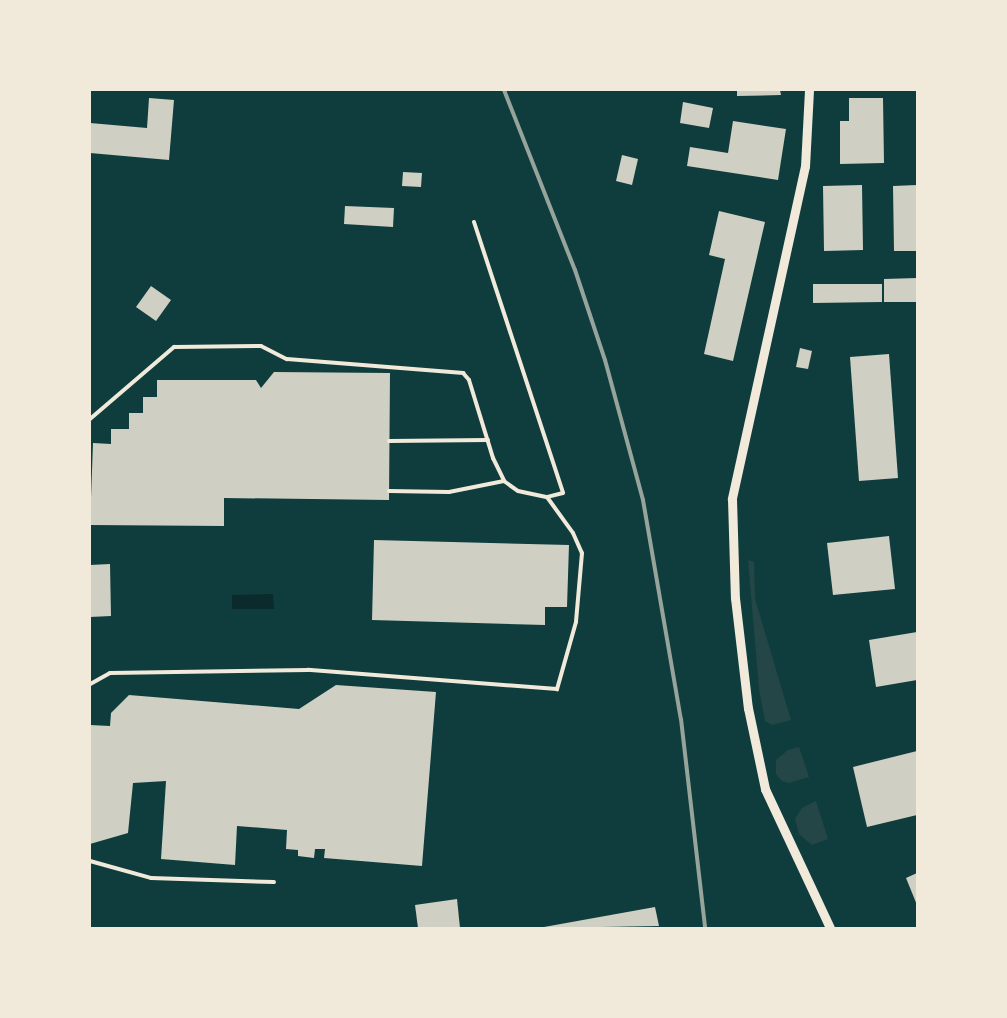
<!DOCTYPE html>
<style>
body{margin:0}
#map{position:relative;width:1007px;height:1018px;overflow:hidden;background:#0f3d3e;font-family:"Open Sans",sans-serif}
div>[style]{position:absolute}
.green>*{inset:0;background:#244646}
.water>*{inset:0;background:#0a2a2b}
.building>*{inset:0;background:#cfcfc3}
.service>*{height:4px;margin:-2px;padding:0 2px;transform-origin:2px;border-radius:2px;background:#f1e9da}
.tertiary>*{height:9px;margin:-4.5px;padding:0 4.5px;transform-origin:4.5px;border-radius:4.5px;background:#f1e9da}
.rail>*{height:4px;margin:-2px;padding:0 2px;transform-origin:2px;border-radius:2px;background:#97a49c}
span{translate:-50% -50%;white-space:nowrap;text-align:center;line-height:1.15;-webkit-text-stroke:4px #f1e9da;paint-order:stroke}
.frame{position:absolute;inset:0;border:91px solid #f1e9da;pointer-events:none}
</style>
<div id="map">
<div class="green">
<i style="clip-path:polygon(748px 560px,754px 562px,755px 599px,791px 720px,772px 725px,765px 721px,759px 689px)"></i>
<i style="clip-path:polygon(799px 747px,809px 777px,789px 783px,782px 781px,776px 774px,776px 760px,788px 750px)"></i>
<i style="clip-path:polygon(816px 801px,828px 839px,812px 845px,799px 834px,795px 819px,802px 808px)"></i>
</div>
<div class="water">
<i style="clip-path:polygon(273px 594px,274px 609px,232px 609px,232px 595px)"></i>
</div>
<div class="building">
<i style="clip-path:polygon(737px 90px,780px 90px,781px 95px,737px 96px)"></i>
<i style="clip-path:polygon(149px 98px,174px 100px,169px 160px,90px 153px,90px 123px,147px 128px)"></i>
<i style="clip-path:polygon(849px 98px,883px 98px,884px 163px,840px 164px,840px 121px,849px 121px)"></i>
<i style="clip-path:polygon(683px 102px,713px 108px,709px 128px,680px 123px)"></i>
<i style="clip-path:polygon(733px 121px,786px 129px,778px 180px,687px 166px,690px 147px,728px 153px)"></i>
<i style="clip-path:polygon(622px 155px,638px 159px,632px 185px,616px 181px)"></i>
<i style="clip-path:polygon(403px 172px,422px 173px,421px 187px,402px 186px)"></i>
<i style="clip-path:polygon(862px 185px,863px 250px,824px 251px,823px 186px)"></i>
<i style="clip-path:polygon(917px 185px,917px 251px,894px 251px,893px 186px)"></i>
<i style="clip-path:polygon(345px 206px,394px 208px,393px 227px,344px 224px)"></i>
<i style="clip-path:polygon(719px 211px,765px 222px,733px 361px,704px 354px,725px 259px,709px 255px)"></i>
<i style="clip-path:polygon(917px 278px,917px 302px,884px 302px,884px 279px)"></i>
<i style="clip-path:polygon(813px 284px,882px 284px,882px 302px,813px 303px)"></i>
<i style="clip-path:polygon(151px 286px,171px 300px,156px 321px,136px 307px)"></i>
<i style="clip-path:polygon(800px 348px,812px 351px,808px 369px,796px 367px)"></i>
<i style="clip-path:polygon(889px 354px,898px 478px,859px 481px,850px 357px)"></i>
<i style="clip-path:polygon(274px 372px,390px 373px,389px 500px,224px 498px,224px 526px,90px 525px,93px 443px,111px 444px,111px 429px,129px 429px,129px 413px,143px 413px,143px 397px,157px 397px,157px 380px,256px 380px,261px 388px)"></i>
<i style="clip-path:polygon(889px 536px,895px 589px,833px 595px,827px 543px)"></i>
<i style="clip-path:polygon(374px 540px,569px 545px,567px 607px,545px 607px,545px 625px,372px 620px)"></i>
<i style="clip-path:polygon(110px 564px,111px 616px,90px 617px,90px 565px)"></i>
<i style="clip-path:polygon(917px 632px,917px 680px,876px 687px,869px 640px)"></i>
<i style="clip-path:polygon(336px 685px,436px 692px,422px 866px,324px 858px,325px 849px,315px 849px,314px 858px,298px 856px,298px 850px,286px 849px,287px 830px,237px 826px,235px 865px,161px 859px,166px 781px,133px 783px,128px 833px,90px 844px,90px 725px,110px 726px,111px 713px,129px 695px,299px 709px)"></i>
<i style="clip-path:polygon(917px 751px,917px 815px,867px 827px,853px 767px)"></i>
<i style="clip-path:polygon(917px 873px,917px 905px,906px 878px)"></i>
<i style="clip-path:polygon(457px 899px,460px 928px,418px 928px,415px 905px)"></i>
<i style="clip-path:polygon(655px 907px,659px 926px,544px 928px,544px 927px)"></i>
</div>
<div class="service">
<i style="left:474px;top:222px;width:285px;rotate:71.8deg"></i>
<i style="left:563px;top:493px;width:16px;rotate:166deg"></i>
<i style="left:90px;top:419px;width:111px;rotate:-40.6deg"></i>
<i style="left:174px;top:347px;width:87px;rotate:-0.7deg"></i>
<i style="left:261px;top:346px;width:29px;rotate:27deg"></i>
<i style="left:287px;top:359px;width:177px;rotate:4.5deg"></i>
<i style="left:463px;top:373px;width:9px;rotate:49deg"></i>
<i style="left:469px;top:380px;width:82px;rotate:72.9deg"></i>
<i style="left:493px;top:458px;width:25px;rotate:64deg"></i>
<i style="left:504px;top:481px;width:17px;rotate:36deg"></i>
<i style="left:518px;top:491px;width:30px;rotate:12deg"></i>
<i style="left:547px;top:497px;width:44px;rotate:54.2deg"></i>
<i style="left:573px;top:533px;width:22px;rotate:66deg"></i>
<i style="left:582px;top:553px;width:69px;rotate:95deg"></i>
<i style="left:576px;top:622px;width:70px;rotate:105.8deg"></i>
<i style="left:557px;top:689px;width:250px;rotate:-175.6deg"></i>
<i style="left:308px;top:670px;width:198px;rotate:179.1deg"></i>
<i style="left:110px;top:673px;width:23px;rotate:151deg"></i>
<i style="left:389px;top:441px;width:99px;rotate:-0.6deg"></i>
<i style="left:389px;top:491px;width:60px;rotate:1deg"></i>
<i style="left:449px;top:492px;width:56px;rotate:-11.3deg"></i>
<i style="left:90px;top:861px;width:63px;rotate:15.6deg"></i>
<i style="left:151px;top:878px;width:123px;rotate:1.9deg"></i>
</div>
<div class="tertiary">
<i style="left:809px;top:90px;width:76px;rotate:93deg"></i>
<i style="left:805px;top:166px;width:341px;rotate:102.4deg"></i>
<i style="left:732px;top:499px;width:99px;rotate:88.3deg"></i>
<i style="left:735px;top:598px;width:111px;rotate:83.3deg"></i>
<i style="left:748px;top:708px;width:83px;rotate:78.1deg"></i>
<i style="left:765px;top:789px;width:153px;rotate:64.9deg"></i>
</div>
<div class="rail">
<i style="left:504px;top:90px;width:193px;rotate:68.5deg"></i>
<i style="left:575px;top:270px;width:95px;rotate:71.6deg"></i>
<i style="left:605px;top:360px;width:145px;rotate:74.8deg"></i>
<i style="left:643px;top:500px;width:222px;rotate:80.2deg"></i>
<i style="left:681px;top:719px;width:210px;rotate:83.4deg"></i>
</div>
<div class="frame"></div>
</div>
